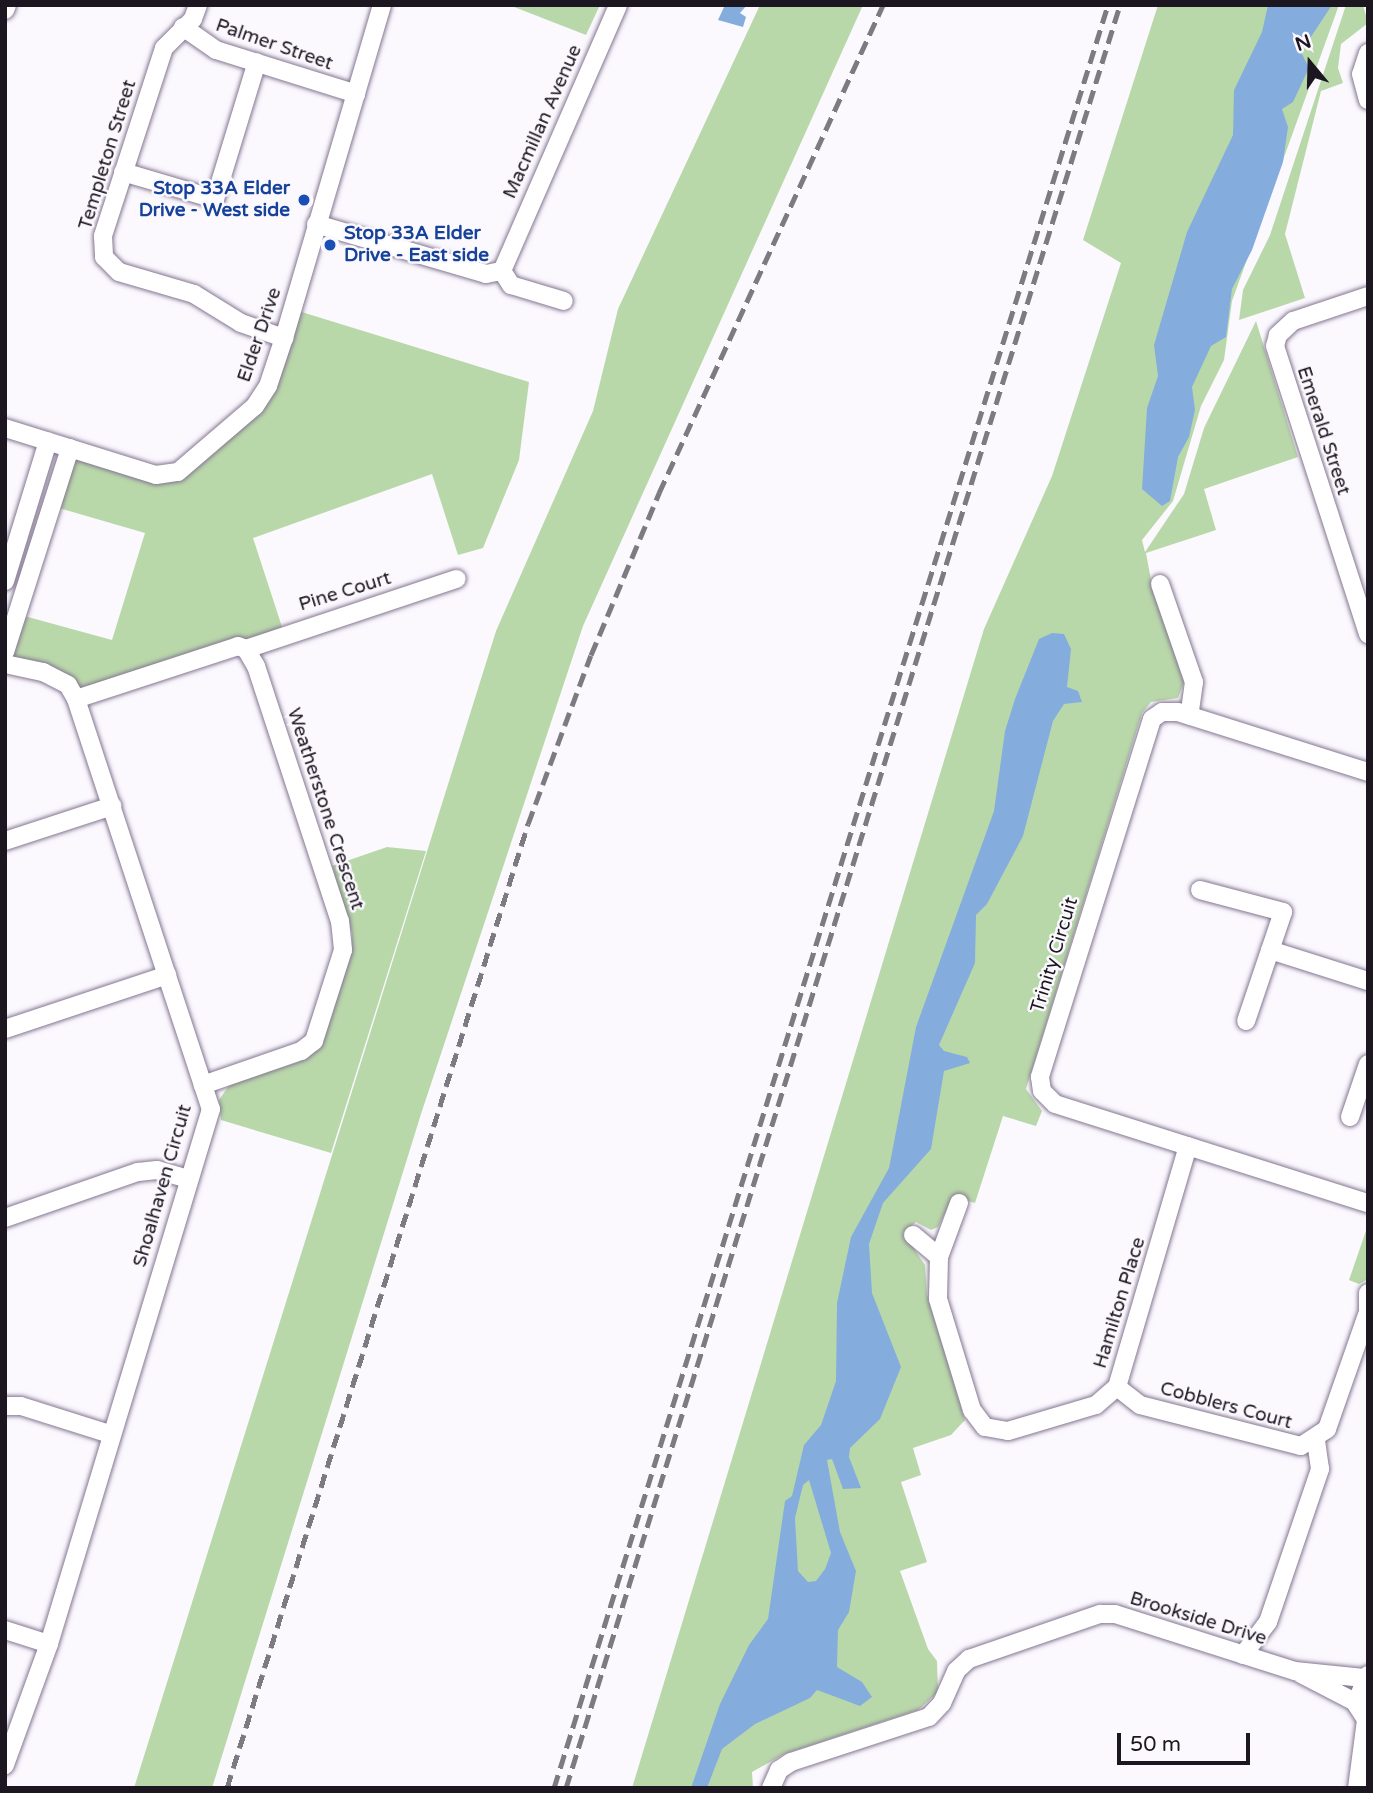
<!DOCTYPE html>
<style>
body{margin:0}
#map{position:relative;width:1373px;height:1793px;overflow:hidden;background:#fbf8fe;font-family:"Varela Round",sans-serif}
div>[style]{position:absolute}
.green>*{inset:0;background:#b9d8aa}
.water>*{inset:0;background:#84addd}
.roads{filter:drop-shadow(0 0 2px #847691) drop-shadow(0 0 2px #847691)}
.minor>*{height:18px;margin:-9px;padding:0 9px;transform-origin:9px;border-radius:9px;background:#fff}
.tertiary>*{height:21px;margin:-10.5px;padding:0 10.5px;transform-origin:10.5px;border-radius:10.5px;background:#fff}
.rail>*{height:5px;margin-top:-2.5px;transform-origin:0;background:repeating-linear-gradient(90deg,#7e7a82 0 14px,transparent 0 21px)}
.dots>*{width:19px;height:19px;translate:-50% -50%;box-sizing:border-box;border:4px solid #fbf8fe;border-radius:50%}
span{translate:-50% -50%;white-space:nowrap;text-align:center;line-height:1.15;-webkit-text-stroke:5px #fbf8fe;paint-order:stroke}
.street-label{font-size:19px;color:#1c1621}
.transit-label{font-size:19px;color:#164399;font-weight:700}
.right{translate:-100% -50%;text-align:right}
.left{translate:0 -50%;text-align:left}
.frame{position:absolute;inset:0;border:7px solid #1c1621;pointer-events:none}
.north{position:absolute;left:1275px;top:28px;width:70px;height:70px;-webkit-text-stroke:5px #fbf8fe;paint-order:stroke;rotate:341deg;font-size:19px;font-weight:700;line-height:28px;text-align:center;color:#1c1621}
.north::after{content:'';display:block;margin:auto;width:24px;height:32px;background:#1c1621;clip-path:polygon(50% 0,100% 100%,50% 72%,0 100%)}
.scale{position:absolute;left:1117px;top:1733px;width:133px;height:32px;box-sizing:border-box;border:4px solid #1c1621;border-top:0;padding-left:9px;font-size:21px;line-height:24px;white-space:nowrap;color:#1c1621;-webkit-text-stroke:5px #fbf8fe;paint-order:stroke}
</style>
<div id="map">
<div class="green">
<i style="clip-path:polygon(509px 5px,600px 5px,586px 35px)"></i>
<i style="clip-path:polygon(760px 5px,863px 5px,583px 626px,421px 1114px,212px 1788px,134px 1788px,496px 631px,593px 411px,618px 309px)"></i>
<i style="clip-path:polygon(1158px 5px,1339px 5px,1232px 301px,1224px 360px,1201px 406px,1173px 501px,1142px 540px,1145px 552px,1184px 494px,1204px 428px,1256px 321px,1298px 457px,1204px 489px,1216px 530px,1146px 553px,1152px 585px,1184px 682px,1178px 698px,1151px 702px,1142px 713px,1026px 1089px,1042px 1111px,1036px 1126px,1003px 1116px,975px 1203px,953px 1197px,938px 1227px,931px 1230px,916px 1222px,903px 1233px,925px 1265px,927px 1294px,965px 1420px,951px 1435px,913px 1448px,921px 1475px,901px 1482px,927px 1562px,900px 1571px,928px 1649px,937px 1661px,938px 1692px,918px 1710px,784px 1754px,752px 1772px,753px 1788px,632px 1788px,984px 629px,1052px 476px,1121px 263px,1083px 240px)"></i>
<i style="clip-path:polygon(1346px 5px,1363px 5px,1368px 23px,1341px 44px,1338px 68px,1343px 83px,1321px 91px,1285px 234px,1305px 298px,1239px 320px,1243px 290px,1270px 235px)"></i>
<i style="clip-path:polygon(292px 309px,529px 382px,519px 460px,483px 548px,458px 555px,432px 474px,253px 538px,284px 633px,76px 699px,68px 685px,5px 664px,17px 614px,112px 640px,145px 533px,52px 506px,70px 448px,178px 472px,256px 406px)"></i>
<i style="clip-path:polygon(387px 847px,426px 851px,331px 1153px,221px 1120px,219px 1100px,230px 1084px,296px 1063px,318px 1049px,352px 950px,352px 933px,332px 866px)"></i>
<i style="clip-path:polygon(1368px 1225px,1368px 1279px,1359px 1284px,1349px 1280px)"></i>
</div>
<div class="water">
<i style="clip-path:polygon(725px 5px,747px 5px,740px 13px,746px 17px,743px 27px,718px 20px)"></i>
<i style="clip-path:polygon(1268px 5px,1332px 5px,1301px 52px,1309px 68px,1293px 102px,1282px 109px,1288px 127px,1283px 162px,1252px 250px,1232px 289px,1226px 337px,1211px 346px,1192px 387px,1195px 410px,1189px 437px,1178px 457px,1170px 501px,1162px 506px,1142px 489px,1147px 408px,1158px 376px,1154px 345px,1187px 232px,1233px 135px,1234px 90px,1262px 32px)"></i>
<i style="clip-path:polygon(evenodd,1052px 633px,1064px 634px,1071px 649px,1067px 687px,1078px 691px,1082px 702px,1064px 704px,1053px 721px,1023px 836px,987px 904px,976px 915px,975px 963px,939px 1045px,944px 1051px,967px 1057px,970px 1063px,944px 1071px,931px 1149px,883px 1203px,869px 1244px,872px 1293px,901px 1367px,880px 1419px,850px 1448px,849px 1457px,861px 1488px,843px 1489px,832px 1459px,827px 1460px,840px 1532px,856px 1571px,849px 1612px,838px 1630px,837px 1667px,862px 1682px,872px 1697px,860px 1706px,817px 1690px,810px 1698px,755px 1724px,722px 1749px,707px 1788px,691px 1788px,720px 1704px,749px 1645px,768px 1619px,785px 1501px,792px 1496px,804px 1445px,821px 1425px,836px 1381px,837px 1303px,851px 1237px,889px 1168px,916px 1027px,994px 811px,1005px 731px,1015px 699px,1039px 639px,1052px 633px,809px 1480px,831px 1553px,825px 1569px,816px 1581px,808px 1582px,798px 1571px,795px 1518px,803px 1485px,809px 1480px)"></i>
</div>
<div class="roads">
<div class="minor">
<i style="left:198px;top:5px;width:15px;rotate:110deg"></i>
<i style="left:193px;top:19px;width:41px;rotate:135deg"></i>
<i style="left:164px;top:48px;width:198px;rotate:108deg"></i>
<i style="left:103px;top:236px;width:21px;rotate:87deg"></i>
<i style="left:104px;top:257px;width:21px;rotate:45deg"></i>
<i style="left:119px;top:272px;width:78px;rotate:16.3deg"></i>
<i style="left:194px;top:294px;width:55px;rotate:31.7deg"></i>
<i style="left:241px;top:323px;width:46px;rotate:19.2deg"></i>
<i style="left:5px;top:10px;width:5px;rotate:-68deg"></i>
<i style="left:183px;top:27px;width:40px;rotate:34.9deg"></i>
<i style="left:216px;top:50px;width:147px;rotate:17.4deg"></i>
<i style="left:1368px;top:53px;width:22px;rotate:108deg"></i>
<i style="left:1361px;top:74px;width:27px;rotate:75deg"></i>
<i style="left:123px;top:172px;width:96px;rotate:16.4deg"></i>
<i style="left:215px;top:199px;width:143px;rotate:-73deg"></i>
<i style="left:316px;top:224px;width:177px;rotate:16.4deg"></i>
<i style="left:486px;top:274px;width:16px;rotate:-11deg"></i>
<i style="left:502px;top:271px;width:290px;rotate:-66.4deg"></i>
<i style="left:502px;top:271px;width:17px;rotate:57deg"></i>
<i style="left:511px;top:285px;width:55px;rotate:16.8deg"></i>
<i style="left:1368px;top:296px;width:79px;rotate:161.6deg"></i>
<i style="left:1293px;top:321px;width:21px;rotate:137deg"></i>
<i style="left:1278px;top:335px;width:11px;rotate:105deg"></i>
<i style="left:1275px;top:346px;width:303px;rotate:72.1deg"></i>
<i style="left:5px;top:428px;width:158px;rotate:17.3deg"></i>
<i style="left:156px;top:475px;width:22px;rotate:-8deg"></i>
<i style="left:178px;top:472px;width:101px;rotate:-40.6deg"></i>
<i style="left:255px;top:406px;width:24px;rotate:-57deg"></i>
<i style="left:268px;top:386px;width:51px;rotate:-71.6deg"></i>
<i style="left:284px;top:338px;width:347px;rotate:-73.6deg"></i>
<i style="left:5px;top:581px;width:146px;rotate:-72.9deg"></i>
<i style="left:1160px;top:584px;width:104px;rotate:70.9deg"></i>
<i style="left:1194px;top:682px;width:34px;rotate:98deg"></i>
<i style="left:246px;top:649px;width:222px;rotate:-18.4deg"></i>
<i style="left:5px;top:652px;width:214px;rotate:-72.3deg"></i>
<i style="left:5px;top:664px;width:39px;rotate:12deg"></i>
<i style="left:43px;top:672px;width:28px;rotate:27deg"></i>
<i style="left:68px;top:685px;width:16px;rotate:60deg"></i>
<i style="left:76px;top:699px;width:432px;rotate:71.8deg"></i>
<i style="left:211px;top:1109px;width:559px;rotate:106.85deg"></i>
<i style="left:49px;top:1644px;width:129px;rotate:110deg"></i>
<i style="left:76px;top:699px;width:170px;rotate:-18.1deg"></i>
<i style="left:238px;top:646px;width:9px;rotate:21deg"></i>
<i style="left:246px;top:649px;width:20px;rotate:60deg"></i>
<i style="left:256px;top:666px;width:268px;rotate:71.8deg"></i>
<i style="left:340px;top:921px;width:29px;rotate:84deg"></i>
<i style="left:343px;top:950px;width:96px;rotate:107.7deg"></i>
<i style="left:314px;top:1041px;width:16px;rotate:142deg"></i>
<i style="left:301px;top:1051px;width:104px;rotate:160.9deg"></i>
<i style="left:1368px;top:772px;width:199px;rotate:-162.5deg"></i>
<i style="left:1178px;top:712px;width:16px;rotate:180deg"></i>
<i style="left:1162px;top:712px;width:12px;rotate:145deg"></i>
<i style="left:1152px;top:719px;width:375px;rotate:107.4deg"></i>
<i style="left:1040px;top:1077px;width:14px;rotate:82deg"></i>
<i style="left:1042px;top:1091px;width:18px;rotate:45deg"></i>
<i style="left:1055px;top:1104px;width:328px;rotate:17.6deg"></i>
<i style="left:5px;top:841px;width:113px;rotate:-18.1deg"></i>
<i style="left:1200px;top:890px;width:86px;rotate:14.8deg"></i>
<i style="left:1283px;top:912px;width:115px;rotate:108.7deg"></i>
<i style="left:1270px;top:950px;width:103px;rotate:17.6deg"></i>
<i style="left:5px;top:1029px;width:171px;rotate:-18.4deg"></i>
<i style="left:1350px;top:1117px;width:56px;rotate:-71.2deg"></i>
<i style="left:959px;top:1203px;width:58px;rotate:110.3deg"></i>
<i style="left:939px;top:1257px;width:42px;rotate:91.4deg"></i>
<i style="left:938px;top:1299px;width:116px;rotate:73deg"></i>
<i style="left:972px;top:1410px;width:21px;rotate:53deg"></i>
<i style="left:985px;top:1427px;width:23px;rotate:10deg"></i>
<i style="left:1008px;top:1431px;width:92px;rotate:-16.5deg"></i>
<i style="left:1096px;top:1405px;width:28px;rotate:-41deg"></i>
<i style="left:1117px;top:1387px;width:251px;rotate:-73.6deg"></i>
<i style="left:5px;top:1218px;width:141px;rotate:-19.1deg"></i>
<i style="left:138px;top:1172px;width:19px;rotate:-6deg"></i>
<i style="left:157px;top:1170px;width:33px;rotate:16deg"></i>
<i style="left:913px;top:1235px;width:34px;rotate:40deg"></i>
<i style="left:1368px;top:1293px;width:17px;rotate:90deg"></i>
<i style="left:1117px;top:1387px;width:29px;rotate:38deg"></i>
<i style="left:1140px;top:1405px;width:166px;rotate:14.3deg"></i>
<i style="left:1301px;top:1446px;width:31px;rotate:-33deg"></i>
<i style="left:1327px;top:1429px;width:124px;rotate:-70.7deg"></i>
<i style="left:5px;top:1406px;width:16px"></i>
<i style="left:21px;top:1406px;width:93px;rotate:17.5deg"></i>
<i style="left:5px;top:1630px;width:46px;rotate:17.7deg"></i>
<i style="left:1243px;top:1655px;width:41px;rotate:-52.9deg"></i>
<i style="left:1268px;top:1622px;width:162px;rotate:-71.2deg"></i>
<i style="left:1320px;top:1469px;width:29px;rotate:-98deg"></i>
<i style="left:1301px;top:1674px;width:63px;rotate:27.4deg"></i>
<i style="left:771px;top:1788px;width:20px;rotate:-66deg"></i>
<i style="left:779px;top:1770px;width:14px;rotate:-34deg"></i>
<i style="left:791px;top:1762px;width:145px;rotate:-18.1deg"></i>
<i style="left:929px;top:1717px;width:19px;rotate:-47deg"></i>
<i style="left:942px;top:1703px;width:35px;rotate:-66deg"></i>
<i style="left:956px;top:1671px;width:18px;rotate:-43deg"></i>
<i style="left:969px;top:1659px;width:139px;rotate:-19deg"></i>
<i style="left:1100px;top:1614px;width:15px"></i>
<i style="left:1115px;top:1614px;width:189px;rotate:17.6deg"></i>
<i style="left:1295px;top:1671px;width:69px;rotate:5.8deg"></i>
</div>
<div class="tertiary">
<i style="left:1368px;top:1676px;width:29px;rotate:112deg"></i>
<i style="left:1357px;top:1703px;width:20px;rotate:57deg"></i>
<i style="left:1358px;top:1788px;width:69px;rotate:-82.5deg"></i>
</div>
</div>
<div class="rail">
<i style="left:227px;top:1788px;width:1010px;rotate:-72.66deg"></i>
<i style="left:528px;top:824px;width:180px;rotate:-69.6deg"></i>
<i style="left:591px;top:655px;width:176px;rotate:-67.2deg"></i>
<i style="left:659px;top:493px;width:537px;rotate:-65.34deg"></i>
<i style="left:554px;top:1788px;width:1867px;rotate:-72.74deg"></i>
<i style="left:566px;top:1788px;width:1867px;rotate:-72.74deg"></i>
</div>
<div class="dots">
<i style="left:304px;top:200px;background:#1a4fb4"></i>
<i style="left:330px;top:245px;background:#1a4fb4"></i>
</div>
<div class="street-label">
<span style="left:274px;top:45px;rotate:19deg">Palmer Street</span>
<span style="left:543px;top:122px;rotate:-66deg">Macmillan Avenue</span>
<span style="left:108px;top:155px;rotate:-73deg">Templeton Street</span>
<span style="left:260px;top:335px;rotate:-71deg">Elder Drive</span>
<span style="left:1323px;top:431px;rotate:72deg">Emerald Street</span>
<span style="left:345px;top:592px;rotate:-17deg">Pine Court</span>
<span style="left:325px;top:809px;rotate:72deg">Weatherstone Crescent</span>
<span style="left:1055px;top:955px;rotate:-73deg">Trinity Circuit</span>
<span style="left:163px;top:1186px;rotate:-74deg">Shoalhaven Circuit</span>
<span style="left:1120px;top:1303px;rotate:-73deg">Hamilton Place</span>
<span style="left:1226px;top:1406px;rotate:15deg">Cobblers Court</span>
<span style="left:1198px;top:1619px;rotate:17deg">Brookside Drive</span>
</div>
<div class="transit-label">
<span class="right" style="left:290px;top:200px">Stop 33A Elder<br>Drive - West side</span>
<span class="left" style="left:344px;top:245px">Stop 33A Elder<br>Drive - East side</span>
</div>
<div class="frame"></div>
<div class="north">N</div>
<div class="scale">50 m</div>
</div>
